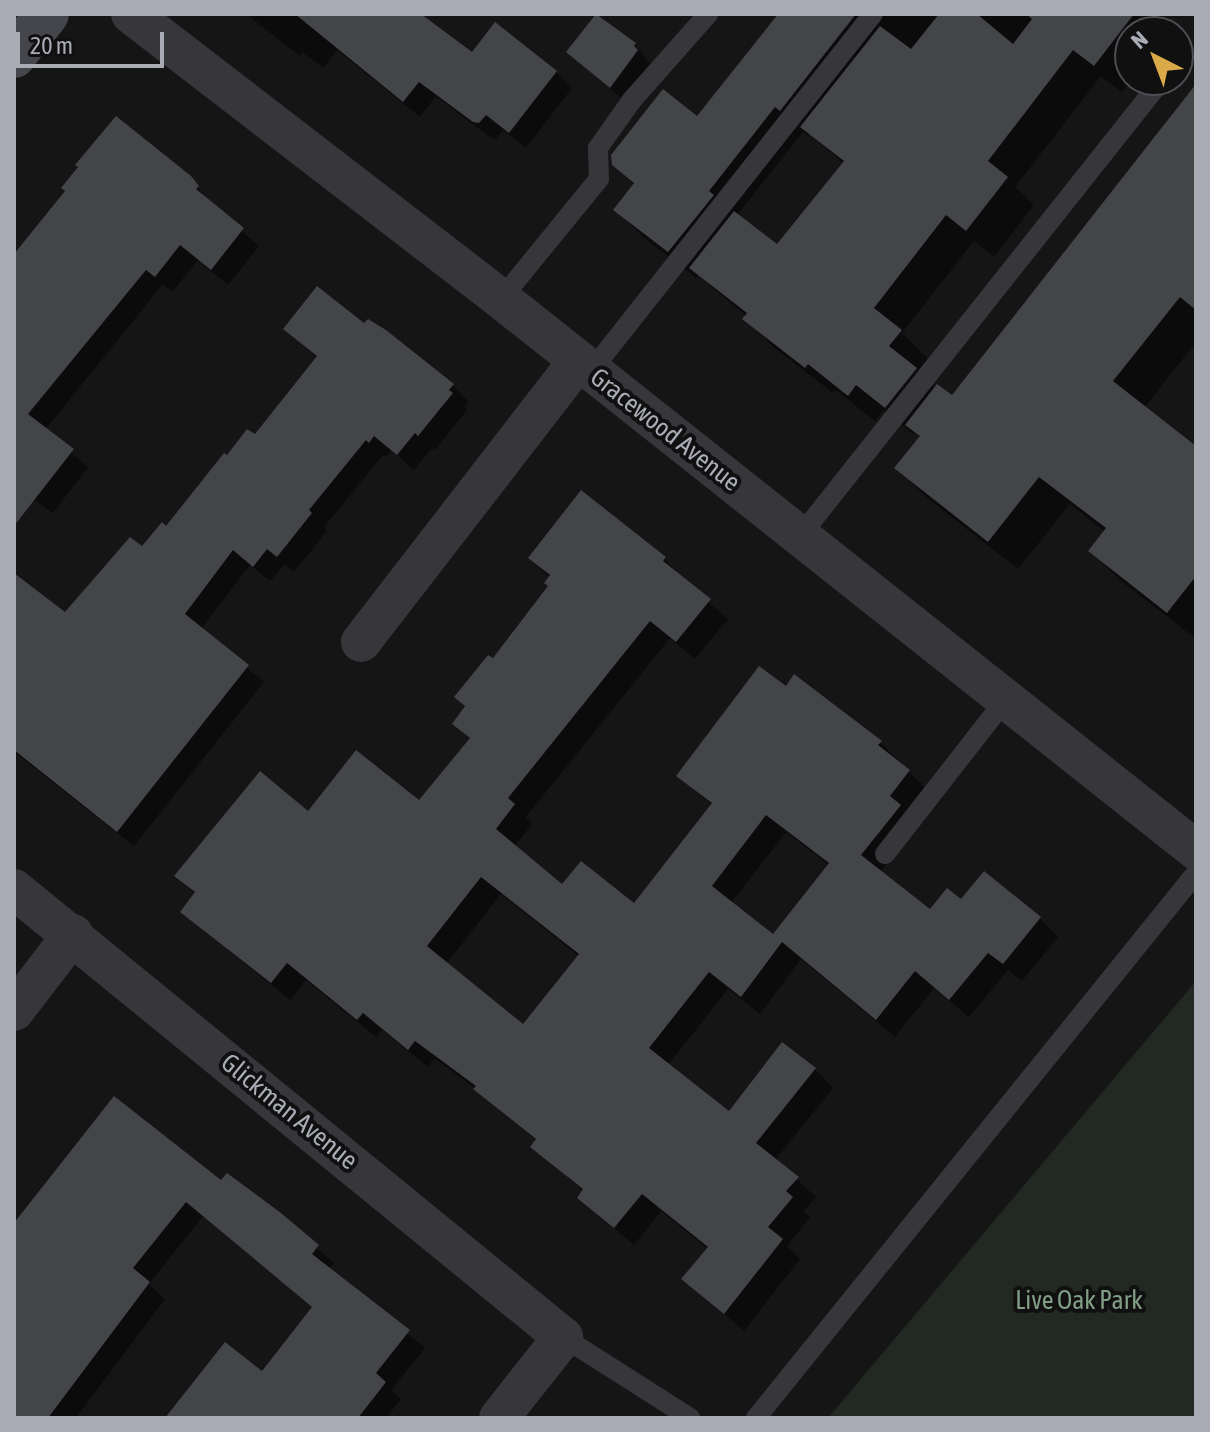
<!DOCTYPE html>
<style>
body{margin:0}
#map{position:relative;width:1210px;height:1432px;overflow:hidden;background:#151516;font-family:"Asap Condensed",sans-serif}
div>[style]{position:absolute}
.green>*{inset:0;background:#222822}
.shadow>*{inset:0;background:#0007}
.building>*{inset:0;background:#444549}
.lane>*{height:20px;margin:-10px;padding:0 10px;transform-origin:10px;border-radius:10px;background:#37373b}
.street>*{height:40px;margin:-20px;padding:0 20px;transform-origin:20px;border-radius:20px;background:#37373b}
.secondary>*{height:44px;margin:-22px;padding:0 22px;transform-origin:22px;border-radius:22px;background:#45464b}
span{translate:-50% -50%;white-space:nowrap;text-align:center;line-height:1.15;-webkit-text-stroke:8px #101011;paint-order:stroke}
.street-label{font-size:26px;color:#a9acb5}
.park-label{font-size:26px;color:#829e84}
.frame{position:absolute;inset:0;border:16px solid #a9acb5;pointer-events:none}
.north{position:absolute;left:1114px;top:16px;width:80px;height:80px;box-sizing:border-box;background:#101011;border:2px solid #4d4e53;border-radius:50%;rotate:318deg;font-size:22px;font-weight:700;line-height:32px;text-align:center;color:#a9acb5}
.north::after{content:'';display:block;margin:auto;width:28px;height:36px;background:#dbaa48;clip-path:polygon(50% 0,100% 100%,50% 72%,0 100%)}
.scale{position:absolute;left:16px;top:32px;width:148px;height:36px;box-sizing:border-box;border:4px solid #a9acb5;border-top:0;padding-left:10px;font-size:24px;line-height:28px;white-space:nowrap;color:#a9acb5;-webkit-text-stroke:6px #101011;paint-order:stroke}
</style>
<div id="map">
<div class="green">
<i style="clip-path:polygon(1196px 981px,1196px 1418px,828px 1418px)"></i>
</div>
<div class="shadow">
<i style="clip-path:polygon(246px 14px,418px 14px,472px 55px,556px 72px,572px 88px,526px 148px,503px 130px,496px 139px,491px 138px,436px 96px,420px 117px,337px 50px,323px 68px,302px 52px,300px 56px)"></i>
<i style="clip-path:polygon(evenodd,781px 14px,1136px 14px,1154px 32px,1130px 32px,1131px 80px,1122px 92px,1101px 76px,1015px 187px,1034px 205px,994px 257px,974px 241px,902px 333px,928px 359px,918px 371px,936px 389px,952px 398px,1196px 87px,1196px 342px,1144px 408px,1196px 449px,1196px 639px,1120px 580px,1090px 551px,1105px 532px,1070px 504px,1018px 569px,926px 497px,897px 468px,921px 438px,915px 431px,913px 434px,884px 410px,875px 421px,836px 390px,833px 393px,772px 346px,747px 317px,698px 275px,696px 278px,643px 237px,616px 210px,635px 186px,614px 164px,697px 119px,781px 14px,803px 132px,808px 136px,810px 134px,844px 164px,777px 247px,737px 215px,803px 132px)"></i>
<i style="clip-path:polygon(598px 15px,635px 45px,653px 67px,627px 103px,568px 52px)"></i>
<i style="clip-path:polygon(190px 178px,212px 205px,259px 246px,228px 285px,198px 260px,172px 292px,163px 284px,45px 430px,88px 467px,53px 513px,14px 486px,14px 257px)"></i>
<i style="clip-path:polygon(365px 326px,452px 385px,469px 402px,464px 407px,467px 410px,435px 450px,432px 448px,414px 470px,391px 450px,386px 457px,383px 455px,324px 527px,327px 531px,294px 572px,285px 564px,270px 581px,250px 565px,201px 629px,264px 682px,134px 846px,14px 752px,14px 575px,66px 615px,167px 529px,227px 458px,255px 437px,318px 358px,286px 328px)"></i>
<i style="clip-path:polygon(evenodd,581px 493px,665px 559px,682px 579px,728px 619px,695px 659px,670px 638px,526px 817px,532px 824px,514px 847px,563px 887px,635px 906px,713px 806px,679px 776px,786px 689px,880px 742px,927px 790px,918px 825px,880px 872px,930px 912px,962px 902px,1039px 918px,1058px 937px,1022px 981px,1008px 970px,969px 1017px,934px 988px,895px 1037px,801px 959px,760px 1014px,728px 989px,668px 1065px,729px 1113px,815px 1069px,833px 1088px,775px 1160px,816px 1197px,804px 1211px,810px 1217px,787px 1246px,800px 1259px,744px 1331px,684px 1279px,708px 1249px,661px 1211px,634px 1245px,579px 1198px,584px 1191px,532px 1147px,537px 1141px,475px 1088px,434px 1058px,428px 1067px,382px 1030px,376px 1037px,306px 980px,290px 1000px,182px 912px,196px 895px,177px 876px,308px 813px,420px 803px,471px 740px,454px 723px,493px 661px,550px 587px,550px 578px,530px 558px,581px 493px,786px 832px,829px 865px,773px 937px,731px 903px,786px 832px,581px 493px,501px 894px,579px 956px,524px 1027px,446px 964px,501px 894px)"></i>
<i style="clip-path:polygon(221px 1183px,279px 1215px,334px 1263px,329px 1269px,425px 1348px,391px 1390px,401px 1399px,386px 1418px,174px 1418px,262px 1374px,314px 1308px,203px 1216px,149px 1284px,165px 1299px,76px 1418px,14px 1418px,14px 1226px)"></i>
</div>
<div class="building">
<i style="clip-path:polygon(295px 14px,421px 14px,472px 52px,495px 22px,557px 71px,509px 133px,486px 115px,479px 123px,473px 122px,419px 82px,403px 102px)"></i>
<i style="clip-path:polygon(596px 14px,636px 43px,634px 46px,638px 50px,610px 88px,566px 52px)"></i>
<i style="clip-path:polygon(778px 14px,856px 14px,780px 111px,775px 107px,709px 191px,714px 195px,668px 252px,613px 210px,634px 183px,612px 165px,611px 155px,663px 89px,697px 116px)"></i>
<i style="clip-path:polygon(939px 14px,977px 14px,1013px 44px,1032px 19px,1026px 14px,1134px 14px,1094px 66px,1073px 50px,988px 161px,1008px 177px,966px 231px,946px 215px,874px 308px,902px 330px,889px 346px,917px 368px,885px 408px,856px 385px,848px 396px,808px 364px,805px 368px,742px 319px,747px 313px,689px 268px,734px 211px,777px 244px,844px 161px,800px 127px,880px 26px,911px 49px)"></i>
<i style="clip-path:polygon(1196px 84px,1196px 310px,1180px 297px,1113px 381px,1196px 446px,1196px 576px,1167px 613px,1088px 551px,1106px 528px,1039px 477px,988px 542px,894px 468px,920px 436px,905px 425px,937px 384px,952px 395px)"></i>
<i style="clip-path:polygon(116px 116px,191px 176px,199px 186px,196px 189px,244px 228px,211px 270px,180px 245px,155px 277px,146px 270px,28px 414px,74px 449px,14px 526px,14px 254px,65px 191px,61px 188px,78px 167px,75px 165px)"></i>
<i style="clip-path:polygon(317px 286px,364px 323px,368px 319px,386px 330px,454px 384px,449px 390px,453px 393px,418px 436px,415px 433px,397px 455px,374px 436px,369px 443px,366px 440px,309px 510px,312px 513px,277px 557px,267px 549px,253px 567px,233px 550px,185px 614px,249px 665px,117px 832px,14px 750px,14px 573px,65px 612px,130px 537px,142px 546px,162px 522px,166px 526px,224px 453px,227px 455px,247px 429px,255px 434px,317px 356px,283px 329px)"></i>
<i style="clip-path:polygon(evenodd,581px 490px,666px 557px,663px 561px,711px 599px,676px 642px,650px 621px,508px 798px,515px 804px,496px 829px,562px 884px,581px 861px,634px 903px,712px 803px,676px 776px,759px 666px,786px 686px,794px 674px,882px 741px,878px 745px,910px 770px,890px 796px,901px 805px,861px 855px,930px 909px,947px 888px,961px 899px,984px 871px,1041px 917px,1003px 964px,988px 953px,949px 1000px,915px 971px,876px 1020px,782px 942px,741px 997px,709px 972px,649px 1048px,729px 1111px,782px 1042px,816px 1068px,756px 1143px,799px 1177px,786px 1191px,793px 1197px,768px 1227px,783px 1239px,724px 1314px,681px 1279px,708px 1247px,642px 1194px,614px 1228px,577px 1198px,583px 1189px,530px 1147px,536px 1139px,473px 1089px,476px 1086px,415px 1041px,408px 1050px,363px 1013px,357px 1020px,287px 963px,271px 983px,180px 912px,195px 892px,174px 876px,260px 771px,308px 811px,356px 750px,419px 800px,470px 738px,452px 724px,465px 706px,454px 697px,488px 655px,493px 658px,548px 586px,544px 583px,550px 575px,528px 558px,581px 490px,766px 815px,829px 863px,773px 934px,712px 886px,766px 815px,581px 490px,481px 877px,579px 954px,523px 1024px,427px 946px,481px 877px)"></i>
<i style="clip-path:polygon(114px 1096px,221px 1180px,227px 1173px,281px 1213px,319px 1245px,312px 1254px,410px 1330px,376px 1373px,386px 1382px,358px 1418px,165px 1418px,225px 1342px,262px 1371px,312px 1307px,186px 1202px,133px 1268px,150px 1282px,48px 1418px,14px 1418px,14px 1223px)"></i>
</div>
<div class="lane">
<i style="left:501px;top:299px;width:155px;rotate:-50.8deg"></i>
<i style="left:599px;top:179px;width:31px;rotate:-92deg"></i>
<i style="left:598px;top:148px;width:59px;rotate:-54.7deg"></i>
<i style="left:632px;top:100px;width:115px;rotate:-48.5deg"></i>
<i style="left:591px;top:371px;width:455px;rotate:-51.7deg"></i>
<i style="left:800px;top:536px;width:581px;rotate:-51.57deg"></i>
<i style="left:885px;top:854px;width:197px;rotate:-52deg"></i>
<i style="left:563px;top:1337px;width:151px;rotate:32.5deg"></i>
<i style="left:756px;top:1418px;width:700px;rotate:-51.08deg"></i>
</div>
<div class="street">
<i style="left:131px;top:14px;width:467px;rotate:37.6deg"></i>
<i style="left:501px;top:299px;width:887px;rotate:38.41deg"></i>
<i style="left:361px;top:642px;width:355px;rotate:-52.3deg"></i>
<i style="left:14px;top:889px;width:709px;rotate:39.22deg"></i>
<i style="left:563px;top:1337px;width:103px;rotate:128.3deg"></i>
<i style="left:14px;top:1011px;width:97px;rotate:-52.5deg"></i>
</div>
<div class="secondary">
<i style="left:14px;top:56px;width:53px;rotate:-51.8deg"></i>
</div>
<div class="street-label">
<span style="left:665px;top:430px;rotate:38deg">Gracewood Avenue</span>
<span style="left:289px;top:1112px;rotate:39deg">Glickman Avenue</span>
</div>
<div class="park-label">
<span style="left:1079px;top:1301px">Live Oak Park</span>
</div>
<div class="frame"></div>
<div class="north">N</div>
<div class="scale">20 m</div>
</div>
